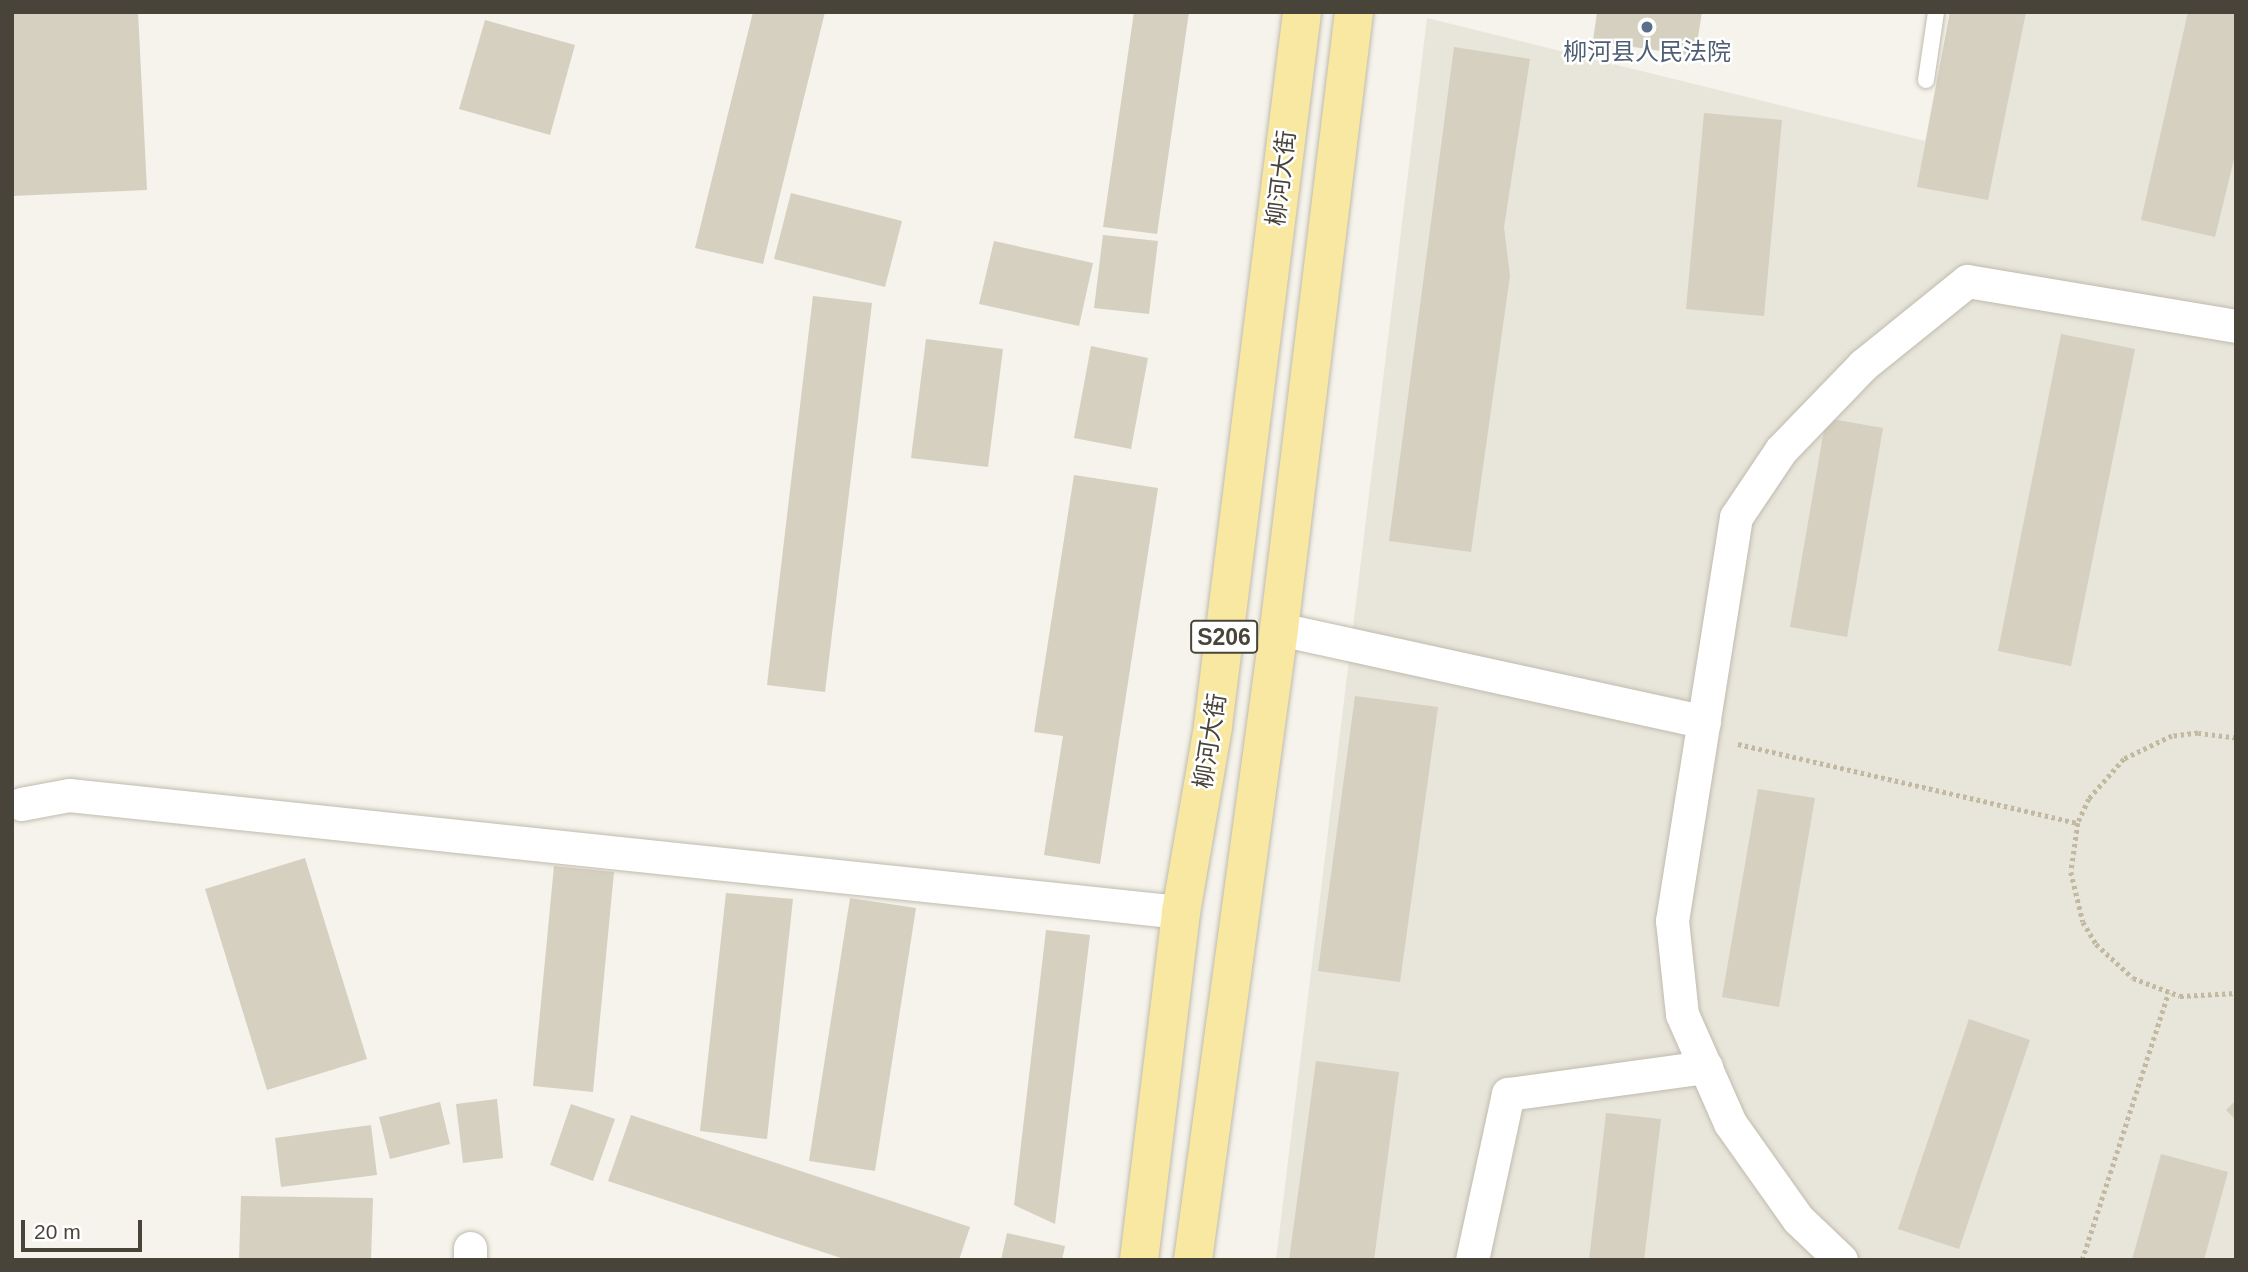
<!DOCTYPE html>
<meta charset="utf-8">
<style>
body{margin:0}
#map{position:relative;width:2248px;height:1272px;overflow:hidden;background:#f5f3eb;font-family:Arial,"Noto Sans SC",sans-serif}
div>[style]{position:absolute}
.residential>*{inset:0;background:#e8e5da}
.building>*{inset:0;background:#d6d0c1}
.path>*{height:4.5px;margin-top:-2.25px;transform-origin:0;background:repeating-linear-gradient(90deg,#c1b9a0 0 3.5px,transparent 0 7px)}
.roads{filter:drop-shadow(0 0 2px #c0bbae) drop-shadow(0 0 2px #c0bbae)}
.service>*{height:16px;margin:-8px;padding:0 8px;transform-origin:8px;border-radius:8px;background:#fff}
.minor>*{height:33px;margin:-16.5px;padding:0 16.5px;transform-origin:16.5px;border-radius:16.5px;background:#fff}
.primary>*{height:38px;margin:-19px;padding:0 19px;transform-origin:19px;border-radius:19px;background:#f8e8a1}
.dots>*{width:19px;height:19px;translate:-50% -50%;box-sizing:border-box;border:4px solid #fff;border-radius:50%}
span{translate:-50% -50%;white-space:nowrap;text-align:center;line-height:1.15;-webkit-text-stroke:5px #fff;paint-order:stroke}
.shield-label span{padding:2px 5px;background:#fff;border:2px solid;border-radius:5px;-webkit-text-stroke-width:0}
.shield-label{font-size:23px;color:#494439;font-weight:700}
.service-label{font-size:24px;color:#4e5e75}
.street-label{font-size:24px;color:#494439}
.frame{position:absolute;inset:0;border:14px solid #494439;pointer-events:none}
.scale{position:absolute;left:21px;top:1220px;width:121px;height:32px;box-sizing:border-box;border:4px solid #494439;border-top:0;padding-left:9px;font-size:21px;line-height:24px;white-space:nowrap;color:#494439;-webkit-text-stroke:5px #fff;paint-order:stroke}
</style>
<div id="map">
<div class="residential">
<i style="clip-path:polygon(1950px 12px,2236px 12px,2236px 1260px,1276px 1260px,1427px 18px,1925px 141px)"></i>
</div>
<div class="building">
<i style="clip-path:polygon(12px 12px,138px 12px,147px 190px,12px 196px)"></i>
<i style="clip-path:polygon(753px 12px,825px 12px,763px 264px,695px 248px)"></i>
<i style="clip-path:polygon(1134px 12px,1189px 12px,1157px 234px,1103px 227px)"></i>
<i style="clip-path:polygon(1597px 12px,1702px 12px,1695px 56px,1593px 41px)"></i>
<i style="clip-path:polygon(1950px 12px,2026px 12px,1988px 200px,1917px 187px)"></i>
<i style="clip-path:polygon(2188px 12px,2236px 12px,2236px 151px,2215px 237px,2141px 220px)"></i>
<i style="clip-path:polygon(485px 20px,575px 45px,550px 135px,459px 109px)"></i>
<i style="clip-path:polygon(1454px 47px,1530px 59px,1504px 227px,1510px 276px,1471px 552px,1389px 541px)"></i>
<i style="clip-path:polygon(1704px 113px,1782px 120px,1764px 316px,1686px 309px)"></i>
<i style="clip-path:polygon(791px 193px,902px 221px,885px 287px,774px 259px)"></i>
<i style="clip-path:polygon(1103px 235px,1158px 241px,1149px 314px,1094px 308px)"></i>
<i style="clip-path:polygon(994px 241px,1093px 263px,1079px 326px,979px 304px)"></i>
<i style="clip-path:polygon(813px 296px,872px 303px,825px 692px,767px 685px)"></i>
<i style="clip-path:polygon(2061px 334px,2135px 349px,2071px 666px,1998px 651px)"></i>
<i style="clip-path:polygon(926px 339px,1003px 349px,988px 467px,911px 458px)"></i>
<i style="clip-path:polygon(1091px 346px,1148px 358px,1131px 449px,1074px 438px)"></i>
<i style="clip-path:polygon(1826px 418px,1883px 428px,1847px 637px,1790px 627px)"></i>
<i style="clip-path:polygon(1074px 475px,1158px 488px,1100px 864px,1044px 855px,1063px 736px,1034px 732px)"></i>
<i style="clip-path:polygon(1355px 696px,1438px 707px,1400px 982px,1318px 971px)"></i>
<i style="clip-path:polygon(1758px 789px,1815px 798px,1779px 1007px,1722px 997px)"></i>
<i style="clip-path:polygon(305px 858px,367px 1059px,267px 1090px,205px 889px)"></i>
<i style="clip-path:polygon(554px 866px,614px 872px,593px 1092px,533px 1086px)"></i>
<i style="clip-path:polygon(726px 893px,793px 899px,767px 1139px,700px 1131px)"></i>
<i style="clip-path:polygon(850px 898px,916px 908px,875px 1171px,809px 1161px)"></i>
<i style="clip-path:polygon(1046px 930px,1090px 935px,1055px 1224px,1014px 1205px)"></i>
<i style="clip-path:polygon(1969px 1019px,2030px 1040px,1959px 1249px,1898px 1229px)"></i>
<i style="clip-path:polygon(1316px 1061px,1399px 1072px,1374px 1260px,1289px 1260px)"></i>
<i style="clip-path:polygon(497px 1099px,503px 1158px,463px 1163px,456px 1104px)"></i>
<i style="clip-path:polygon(2236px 1100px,2236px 1120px,2226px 1110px)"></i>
<i style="clip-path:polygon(440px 1102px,450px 1144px,390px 1159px,379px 1117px)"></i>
<i style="clip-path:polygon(571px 1104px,615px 1119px,593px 1181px,550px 1165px)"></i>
<i style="clip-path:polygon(1606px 1113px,1661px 1119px,1644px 1260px,1589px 1260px)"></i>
<i style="clip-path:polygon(631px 1115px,970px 1227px,959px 1260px,847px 1260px,608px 1181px)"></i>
<i style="clip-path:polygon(371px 1125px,377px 1175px,281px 1187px,275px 1138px)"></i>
<i style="clip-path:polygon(2161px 1154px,2228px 1172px,2204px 1260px,2132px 1260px)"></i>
<i style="clip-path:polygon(241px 1196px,373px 1198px,371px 1260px,239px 1260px)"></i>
<i style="clip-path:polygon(1007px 1233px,1065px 1246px,1062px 1260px,1001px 1260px)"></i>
</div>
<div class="path">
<i style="left:2236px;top:738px;width:38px;rotate:-173deg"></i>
<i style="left:2198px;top:733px;width:26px;rotate:173deg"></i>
<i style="left:2172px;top:736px;width:53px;rotate:154.4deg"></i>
<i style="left:2124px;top:759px;width:53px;rotate:131.2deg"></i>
<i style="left:2089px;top:799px;width:26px;rotate:115deg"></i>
<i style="left:2078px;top:823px;width:49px;rotate:98.1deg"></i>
<i style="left:2071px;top:872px;width:51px;rotate:76.5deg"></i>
<i style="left:2083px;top:922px;width:26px;rotate:59deg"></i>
<i style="left:2096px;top:944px;width:50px;rotate:42.6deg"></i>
<i style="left:2133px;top:978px;width:50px;rotate:21deg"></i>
<i style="left:2180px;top:996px;width:56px;rotate:-3.1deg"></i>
<i style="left:1738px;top:744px;width:349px;rotate:13.1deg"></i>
<i style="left:2082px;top:1260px;width:281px;rotate:-72.1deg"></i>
</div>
<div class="roads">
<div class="service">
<i style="left:1926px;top:80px;width:69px;rotate:-81.6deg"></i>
</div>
<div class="minor">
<i style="left:1279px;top:629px;width:435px;rotate:12.3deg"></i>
<i style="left:21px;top:804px;width:49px;rotate:-10.6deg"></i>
<i style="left:69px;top:795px;width:1118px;rotate:6.01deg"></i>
<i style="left:470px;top:1248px;width:12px;rotate:90deg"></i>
<i style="left:1472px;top:1260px;width:170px;rotate:-77.8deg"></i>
<i style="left:1508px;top:1094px;width:200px;rotate:-7.8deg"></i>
<i style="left:1841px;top:1260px;width:59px;rotate:-136.4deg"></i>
<i style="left:1798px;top:1219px;width:118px;rotate:-125.3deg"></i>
<i style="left:1730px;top:1123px;width:119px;rotate:-113.8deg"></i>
<i style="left:1682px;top:1014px;width:94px;rotate:-96.1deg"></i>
<i style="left:1672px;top:921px;width:409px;rotate:-81deg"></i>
<i style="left:1736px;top:517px;width:81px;rotate:-56.1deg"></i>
<i style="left:1781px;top:450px;width:118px;rotate:-46deg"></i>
<i style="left:1863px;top:365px;width:134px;rotate:-38.9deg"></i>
<i style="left:1967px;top:281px;width:273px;rotate:9.5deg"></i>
</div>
<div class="primary">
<i style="left:1139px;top:1260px;width:351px;rotate:-83.1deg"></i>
<i style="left:1181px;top:912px;width:189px;rotate:-80.2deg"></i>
<i style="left:1213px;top:726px;width:720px;rotate:-82.89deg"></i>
<i style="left:1193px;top:1260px;width:637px;rotate:-82.24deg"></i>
<i style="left:1279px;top:629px;width:622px;rotate:-83.07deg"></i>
</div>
</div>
<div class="dots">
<i style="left:1647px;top:27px;background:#5c6f8a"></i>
</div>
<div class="shield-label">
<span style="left:1224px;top:637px">S206</span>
</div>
<div class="service-label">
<span style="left:1647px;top:52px">柳河县人民法院</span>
</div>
<div class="street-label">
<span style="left:1281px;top:178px;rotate:-83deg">柳河大街</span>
<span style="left:1210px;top:741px;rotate:-81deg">柳河大街</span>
</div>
<div class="frame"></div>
<div class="scale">20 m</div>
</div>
